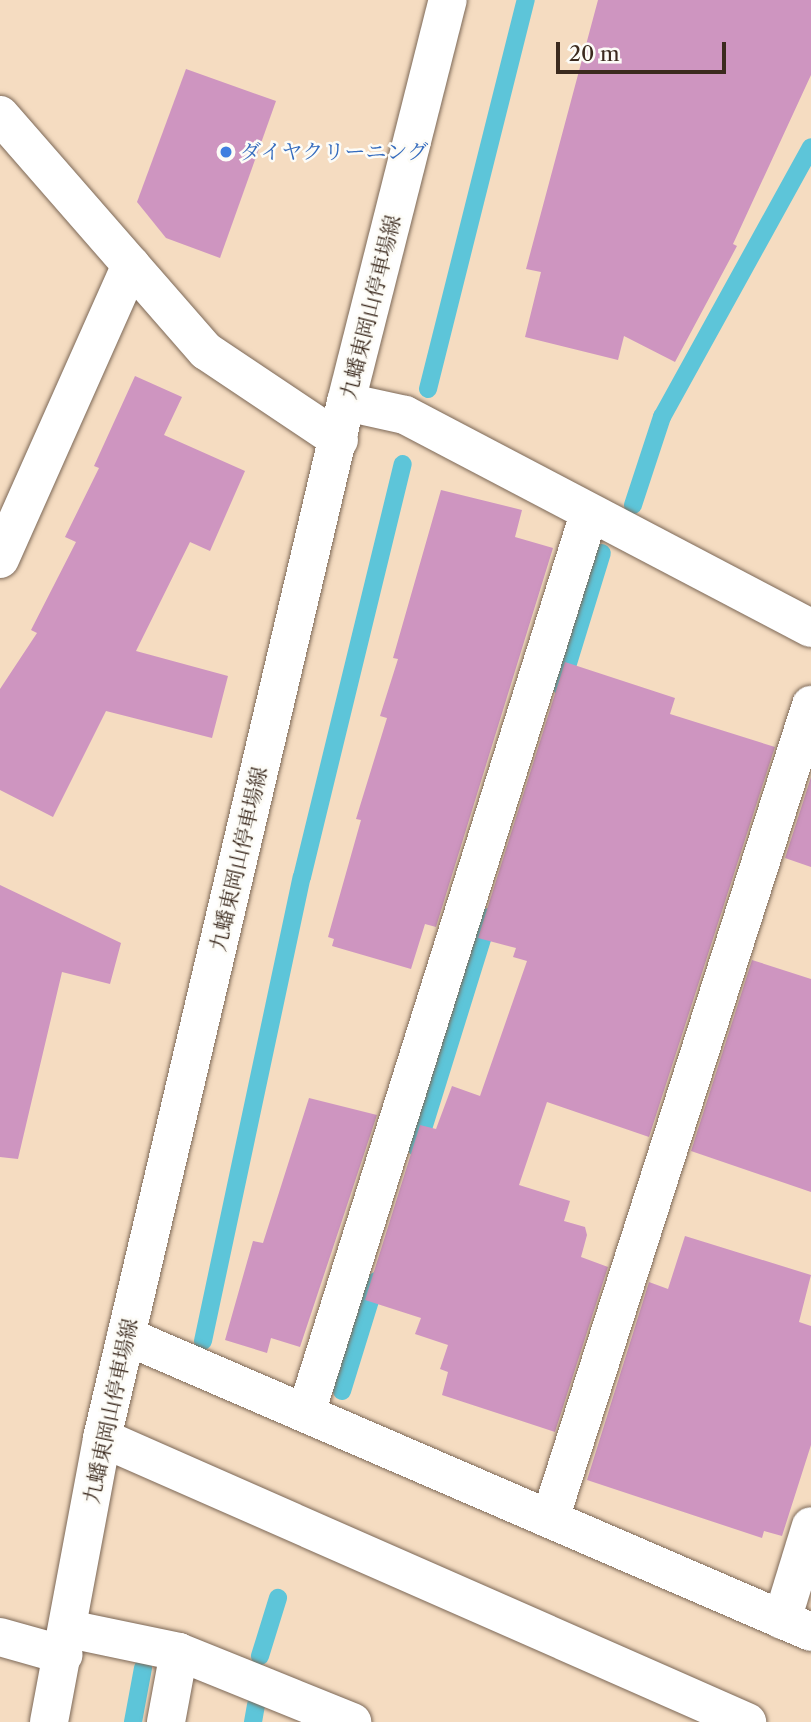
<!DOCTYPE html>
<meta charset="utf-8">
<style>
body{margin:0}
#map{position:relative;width:811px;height:1722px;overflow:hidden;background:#f5dcc1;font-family:"Libre Caslon Text","Noto Serif JP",serif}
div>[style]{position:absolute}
.stream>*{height:18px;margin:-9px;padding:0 9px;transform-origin:9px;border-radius:9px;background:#5dc5d9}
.building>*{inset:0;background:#ce95c0}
.roads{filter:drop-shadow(0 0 2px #7c6857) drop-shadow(0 0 2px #7c6857)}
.minor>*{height:38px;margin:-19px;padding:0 19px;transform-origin:19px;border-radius:19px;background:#fff}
.major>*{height:38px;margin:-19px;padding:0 19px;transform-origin:19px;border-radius:19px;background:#fff}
.dots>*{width:19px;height:19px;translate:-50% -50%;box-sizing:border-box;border:4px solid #fdfcf7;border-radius:50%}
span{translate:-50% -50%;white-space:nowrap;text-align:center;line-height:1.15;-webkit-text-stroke:5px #fdfcf7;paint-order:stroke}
.shop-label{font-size:21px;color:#366cbe}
.left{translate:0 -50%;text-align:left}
.street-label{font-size:21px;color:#3b2a1e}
.scale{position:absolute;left:556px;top:42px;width:170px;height:32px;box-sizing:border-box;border:4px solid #3b2a1e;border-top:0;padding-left:9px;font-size:21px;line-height:24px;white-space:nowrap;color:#3b2a1e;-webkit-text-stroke:5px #fdfcf7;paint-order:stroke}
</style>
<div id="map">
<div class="stream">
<i style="left:428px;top:389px;width:401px;rotate:-75.9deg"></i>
<i style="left:633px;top:505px;width:93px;rotate:-71.8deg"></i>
<i style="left:662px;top:417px;width:308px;rotate:-61.1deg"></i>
<i style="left:561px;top:686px;width:139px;rotate:-72.9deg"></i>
<i style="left:417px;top:1148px;width:242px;rotate:-72.7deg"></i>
<i style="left:203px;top:1341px;width:474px;rotate:-78deg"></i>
<i style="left:302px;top:877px;width:425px;rotate:-76.3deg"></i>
<i style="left:342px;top:1391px;width:115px;rotate:-72.8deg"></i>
<i style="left:260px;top:1656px;width:61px;rotate:-72.8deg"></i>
<i style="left:133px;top:1722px;width:55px;rotate:-79.5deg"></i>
<i style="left:253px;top:1722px;width:17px;rotate:-80deg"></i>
</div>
<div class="building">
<i style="clip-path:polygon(598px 0,811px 0,811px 75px,733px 244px,737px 246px,675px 362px,624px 336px,618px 360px,525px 337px,541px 272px,526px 269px)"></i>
<i style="clip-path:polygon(186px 69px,276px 101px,220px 258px,166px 238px,137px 202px)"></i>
<i style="clip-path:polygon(135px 376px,182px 397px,164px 435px,245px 471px,210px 551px,190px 542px,136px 651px,228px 676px,212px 738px,106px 711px,53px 817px,0 790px,0 689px,37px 633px,31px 630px,76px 542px,65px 537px,99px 468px,94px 466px)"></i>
<i style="clip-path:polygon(441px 490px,522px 510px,515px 537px,553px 548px,436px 927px,425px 924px,411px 969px,332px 946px,334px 939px,328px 937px,361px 820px,356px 819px,387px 718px,380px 716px,398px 659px,393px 658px)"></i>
<i style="clip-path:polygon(565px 662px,675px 698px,670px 714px,775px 747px,649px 1137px,547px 1102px,519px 1185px,570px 1201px,564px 1221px,585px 1227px,587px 1235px,581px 1257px,608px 1267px,555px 1432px,442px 1395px,448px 1372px,440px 1369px,448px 1345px,415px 1334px,421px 1318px,365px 1300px,420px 1125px,436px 1129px,452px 1086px,480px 1096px,527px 961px,513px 957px,516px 948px,478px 938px)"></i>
<i style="clip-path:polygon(811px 777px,811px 867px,785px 858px)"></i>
<i style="clip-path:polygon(0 885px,121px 943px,110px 984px,62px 972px,18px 1159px,0 1157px)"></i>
<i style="clip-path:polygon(752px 960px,811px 979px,811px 1192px,691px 1151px)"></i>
<i style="clip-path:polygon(309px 1098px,377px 1115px,300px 1347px,271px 1338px,267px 1353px,225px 1340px,253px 1241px,263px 1243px)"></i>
<i style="clip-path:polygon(685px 1236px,811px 1275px,799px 1322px,811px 1326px,811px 1445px,782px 1536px,764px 1531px,762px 1538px,587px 1480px,649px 1282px,668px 1289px)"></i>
</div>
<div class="roads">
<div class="minor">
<i style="left:0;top:115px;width:313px;rotate:48.9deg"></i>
<i style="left:206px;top:351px;width:160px;rotate:33.8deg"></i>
<i style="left:346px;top:402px;width:60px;rotate:12.4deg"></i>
<i style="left:405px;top:415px;width:458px;rotate:27.7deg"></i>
<i style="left:0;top:559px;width:322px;rotate:-66deg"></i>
<i style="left:126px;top:1336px;width:746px;rotate:23.37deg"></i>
<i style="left:306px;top:1413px;width:942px;rotate:-72.53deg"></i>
<i style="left:102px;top:1438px;width:705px;rotate:23.76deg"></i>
<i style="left:550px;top:1519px;width:855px;rotate:-72.22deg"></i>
<i style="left:782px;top:1620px;width:98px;rotate:-72.9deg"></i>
<i style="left:69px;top:1629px;width:112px;rotate:11.8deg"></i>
<i style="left:179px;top:1652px;width:187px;rotate:22deg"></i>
<i style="left:0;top:1637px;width:66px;rotate:15.7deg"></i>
<i style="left:166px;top:1722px;width:71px;rotate:-79.5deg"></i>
</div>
<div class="major">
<i style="left:49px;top:1722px;width:289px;rotate:-79.4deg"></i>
<i style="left:102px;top:1438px;width:1064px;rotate:-76.75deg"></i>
<i style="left:346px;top:402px;width:415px;rotate:-75.8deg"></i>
</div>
</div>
<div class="dots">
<i style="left:226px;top:152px;background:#3f7fe0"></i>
</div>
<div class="shop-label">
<span class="left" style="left:240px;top:152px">ダイヤクリーニング</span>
</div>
<div class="street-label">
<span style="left:371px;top:307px;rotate:-76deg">九蟠東岡山停車場線</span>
<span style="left:239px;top:859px;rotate:-77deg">九蟠東岡山停車場線</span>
<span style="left:111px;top:1411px;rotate:-78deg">九蟠東岡山停車場線</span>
</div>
<div class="scale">20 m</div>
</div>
